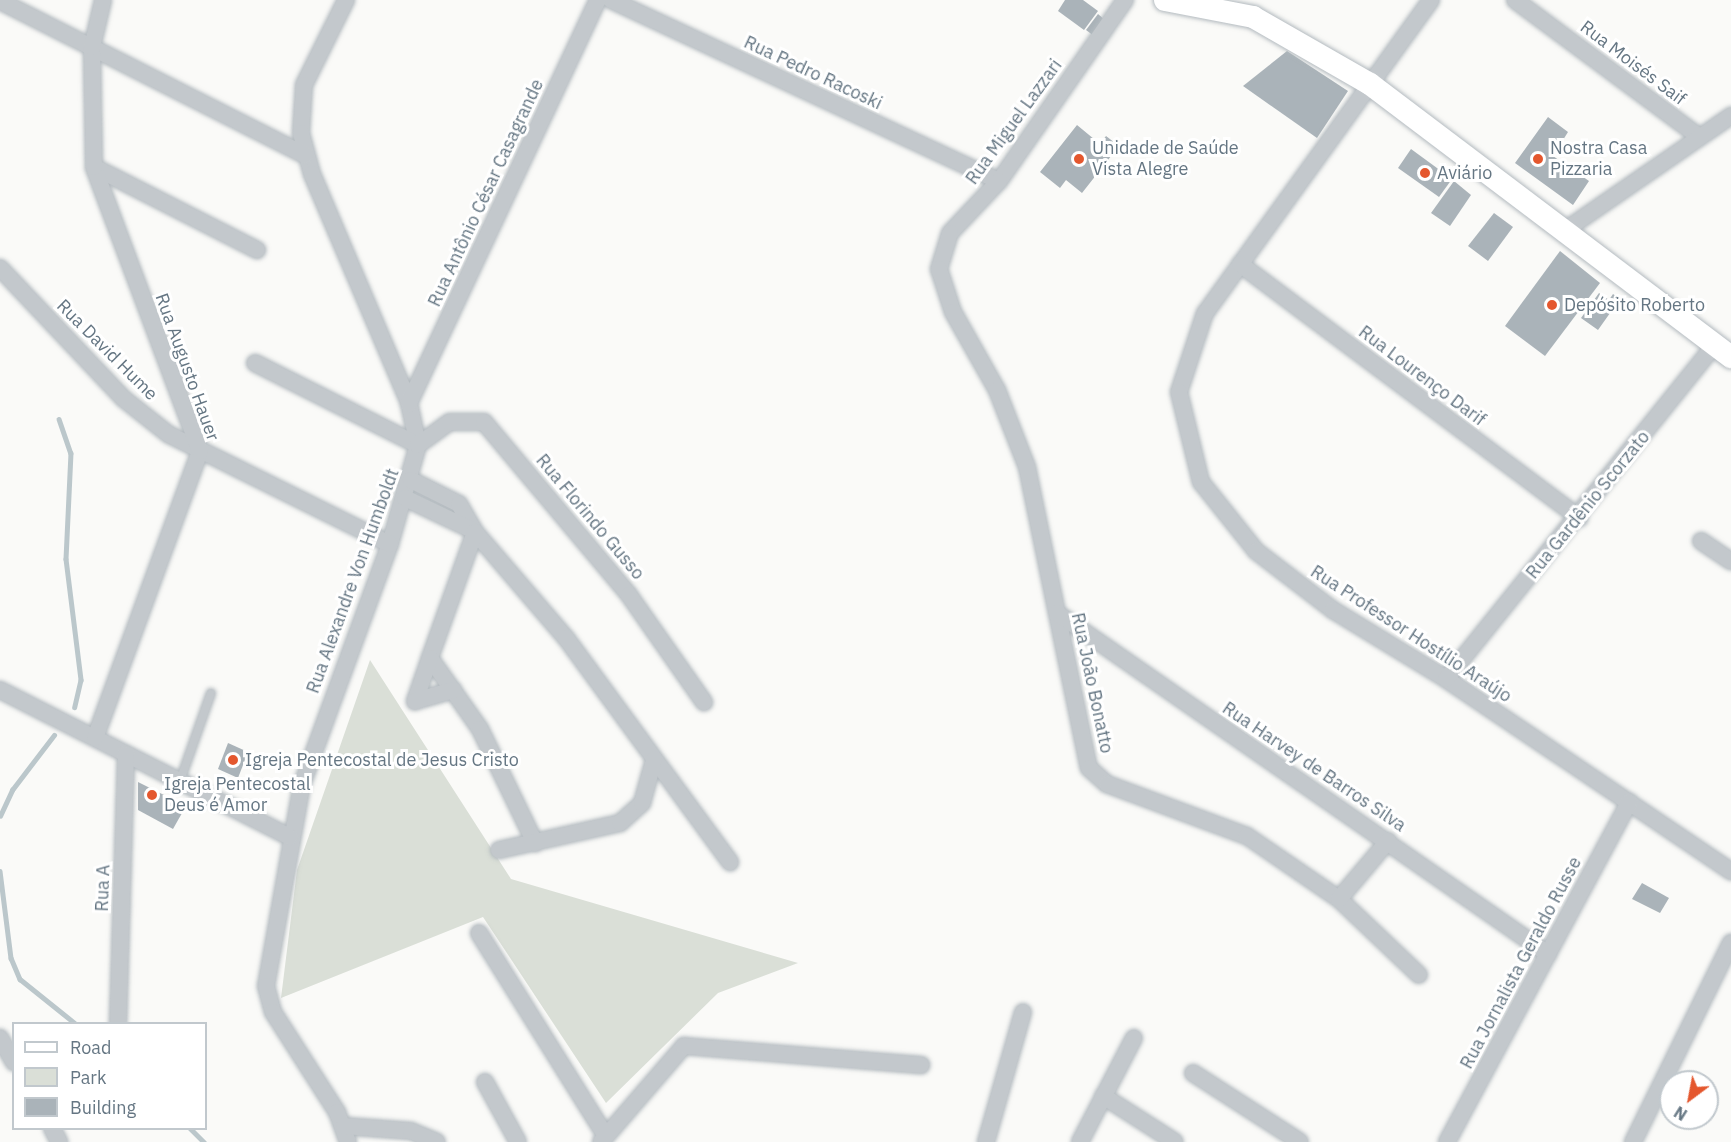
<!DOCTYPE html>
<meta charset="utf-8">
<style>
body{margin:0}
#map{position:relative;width:1731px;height:1142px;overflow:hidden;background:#fafaf8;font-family:"IBM Plex Sans",sans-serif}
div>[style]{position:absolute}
.green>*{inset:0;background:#dadfd7}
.stream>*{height:4.5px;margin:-2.25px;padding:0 2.25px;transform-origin:2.25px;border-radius:2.25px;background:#bbc7cb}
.building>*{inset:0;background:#aab3b9}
.roads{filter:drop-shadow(0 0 2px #b3babf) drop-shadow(0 0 2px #b3babf)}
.lane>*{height:8px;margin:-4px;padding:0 4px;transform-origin:4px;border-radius:4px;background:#c3c8cc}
.street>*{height:16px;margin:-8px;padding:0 8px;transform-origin:8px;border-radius:8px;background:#c3c8cc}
.secondary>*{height:22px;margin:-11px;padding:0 11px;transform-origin:11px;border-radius:11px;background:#fff}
.dots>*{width:16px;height:16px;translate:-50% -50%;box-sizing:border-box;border:3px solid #fff;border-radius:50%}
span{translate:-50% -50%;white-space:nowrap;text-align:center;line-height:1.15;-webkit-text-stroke:6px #fff;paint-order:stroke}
.street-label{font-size:18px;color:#657683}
.poi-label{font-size:18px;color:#657683}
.left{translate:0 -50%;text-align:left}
.legend{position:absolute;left:12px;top:1022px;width:195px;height:108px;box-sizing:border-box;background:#fff;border:2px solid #c1c8cd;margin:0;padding:8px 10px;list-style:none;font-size:18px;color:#657683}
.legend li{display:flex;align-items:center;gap:12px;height:30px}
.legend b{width:30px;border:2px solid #c1c8cd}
.north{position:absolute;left:1659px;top:1070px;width:60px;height:60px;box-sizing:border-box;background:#fff;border:2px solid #c1c8cd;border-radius:50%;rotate:212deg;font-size:16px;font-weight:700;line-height:24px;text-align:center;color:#657683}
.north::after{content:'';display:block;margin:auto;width:21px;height:27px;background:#e4572e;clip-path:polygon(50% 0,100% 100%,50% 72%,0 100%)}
</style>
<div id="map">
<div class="green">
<i style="clip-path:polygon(370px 660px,511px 879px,798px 963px,718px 993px,606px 1103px,483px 917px,281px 998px,297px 870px)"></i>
</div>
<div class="stream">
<i style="left:59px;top:419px;width:36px;rotate:71deg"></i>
<i style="left:71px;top:453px;width:106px;rotate:92.7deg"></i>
<i style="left:66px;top:559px;width:122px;rotate:82.9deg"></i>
<i style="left:81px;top:680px;width:28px;rotate:103deg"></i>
<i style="left:0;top:816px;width:29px;rotate:-65deg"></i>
<i style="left:12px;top:790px;width:69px;rotate:-52.6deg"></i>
<i style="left:0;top:871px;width:88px;rotate:82.8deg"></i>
<i style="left:11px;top:958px;width:23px;rotate:67deg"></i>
<i style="left:20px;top:979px;width:72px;rotate:38.8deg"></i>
<i style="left:190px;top:1128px;width:20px;rotate:45deg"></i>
</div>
<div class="building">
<i style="clip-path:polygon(1065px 0,1083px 0,1098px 11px,1084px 30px,1058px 11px)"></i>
<i style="clip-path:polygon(1098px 14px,1106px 21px,1094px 36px,1086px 30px)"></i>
<i style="clip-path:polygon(1287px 51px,1348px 91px,1317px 138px,1243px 86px)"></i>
<i style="clip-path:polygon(1548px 117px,1568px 132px,1553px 156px,1589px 181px,1573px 205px,1515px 163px)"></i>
<i style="clip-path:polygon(1077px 125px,1100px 144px,1106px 136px,1119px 146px,1082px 193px,1066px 180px,1060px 188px,1040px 172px)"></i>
<i style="clip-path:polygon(1411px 149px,1452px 179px,1439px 197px,1398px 168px)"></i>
<i style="clip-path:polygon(1454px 181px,1471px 195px,1450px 226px,1431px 213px)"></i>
<i style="clip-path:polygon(1494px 213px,1513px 227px,1488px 261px,1468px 246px)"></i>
<i style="clip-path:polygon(1560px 251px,1600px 283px,1545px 356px,1505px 326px)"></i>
<i style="clip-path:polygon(1599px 293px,1609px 300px,1613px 294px,1620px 299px,1598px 330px,1581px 318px)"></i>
<i style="clip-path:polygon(228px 743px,248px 752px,238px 778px,218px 769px)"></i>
<i style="clip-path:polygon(138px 782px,186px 806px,173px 829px,138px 810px)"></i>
<i style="clip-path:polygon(1642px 883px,1669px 898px,1660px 913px,1632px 899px)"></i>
</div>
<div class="roads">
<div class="lane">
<i style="left:180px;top:781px;width:93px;rotate:-70.6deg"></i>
</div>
<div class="street">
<i style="left:346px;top:0;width:95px;rotate:116.3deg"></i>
<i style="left:304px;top:85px;width:48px;rotate:93.6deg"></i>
<i style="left:301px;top:133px;width:42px;rotate:75deg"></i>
<i style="left:312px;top:174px;width:249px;rotate:67deg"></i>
<i style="left:409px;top:403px;width:43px;rotate:77.9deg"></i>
<i style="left:418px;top:445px;width:103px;rotate:105.8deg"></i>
<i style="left:390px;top:544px;width:256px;rotate:110.1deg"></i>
<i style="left:302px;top:784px;width:205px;rotate:100.1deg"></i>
<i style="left:266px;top:986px;width:27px;rotate:75deg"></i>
<i style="left:273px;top:1012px;width:119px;rotate:57.4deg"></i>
<i style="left:337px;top:1112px;width:32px;rotate:70deg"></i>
<i style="left:611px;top:0;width:428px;rotate:25deg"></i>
<i style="left:1125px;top:0;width:221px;rotate:124.8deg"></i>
<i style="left:999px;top:181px;width:71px;rotate:133.3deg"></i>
<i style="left:950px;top:233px;width:38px;rotate:107deg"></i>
<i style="left:939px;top:269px;width:45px;rotate:72deg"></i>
<i style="left:953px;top:312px;width:90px;rotate:60.6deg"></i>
<i style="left:997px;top:390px;width:83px;rotate:68.7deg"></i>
<i style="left:1027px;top:467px;width:307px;rotate:78.4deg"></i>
<i style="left:1089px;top:768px;width:24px;rotate:42deg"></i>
<i style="left:1107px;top:784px;width:149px;rotate:20.4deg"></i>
<i style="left:1247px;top:836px;width:112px;rotate:34.4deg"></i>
<i style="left:1339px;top:899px;width:110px;rotate:43.5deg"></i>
<i style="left:1431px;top:0;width:386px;rotate:125.8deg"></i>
<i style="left:1205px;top:313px;width:83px;rotate:108.2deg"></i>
<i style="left:1179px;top:392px;width:93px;rotate:76.3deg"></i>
<i style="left:1201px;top:482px;width:88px;rotate:51.4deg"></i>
<i style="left:1256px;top:551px;width:97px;rotate:37.5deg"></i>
<i style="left:1333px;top:610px;width:132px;rotate:31.4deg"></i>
<i style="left:1446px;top:679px;width:344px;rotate:34deg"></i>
<i style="left:1515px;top:0;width:228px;rotate:36.6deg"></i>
<i style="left:0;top:1px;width:342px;rotate:26.8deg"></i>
<i style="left:94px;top:167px;width:183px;rotate:27deg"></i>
<i style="left:1564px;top:231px;width:203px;rotate:-34.6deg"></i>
<i style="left:1240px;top:264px;width:424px;rotate:36.8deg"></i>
<i style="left:0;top:268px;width:180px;rotate:46.6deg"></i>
<i style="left:124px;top:399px;width:56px;rotate:38.5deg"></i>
<i style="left:168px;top:434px;width:248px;rotate:26.4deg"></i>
<i style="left:255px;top:363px;width:182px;rotate:26.7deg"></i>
<i style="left:418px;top:445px;width:39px;rotate:-36deg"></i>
<i style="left:450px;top:422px;width:34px"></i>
<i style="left:484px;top:422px;width:226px;rotate:50deg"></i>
<i style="left:629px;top:595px;width:131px;rotate:55deg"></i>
<i style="left:409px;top:403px;width:445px;rotate:-64.9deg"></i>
<i style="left:411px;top:480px;width:54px;rotate:26.6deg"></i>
<i style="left:459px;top:504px;width:32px;rotate:60deg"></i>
<i style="left:475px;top:532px;width:140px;rotate:49.4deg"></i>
<i style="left:566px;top:638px;width:278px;rotate:53.8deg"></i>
<i style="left:405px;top:498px;width:74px;rotate:25.5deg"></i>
<i style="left:475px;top:532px;width:134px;rotate:109.7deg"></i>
<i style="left:430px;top:658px;width:87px;rotate:54.8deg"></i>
<i style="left:480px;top:729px;width:127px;rotate:64.2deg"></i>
<i style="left:1701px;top:541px;width:36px;rotate:34deg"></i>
<i style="left:1057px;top:613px;width:598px;rotate:34.78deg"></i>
<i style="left:430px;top:658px;width:46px;rotate:109.2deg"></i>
<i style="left:415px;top:701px;width:40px;rotate:-16deg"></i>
<i style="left:1446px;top:679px;width:427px;rotate:-51.2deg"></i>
<i style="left:0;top:690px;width:325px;rotate:26.9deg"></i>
<i style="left:95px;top:738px;width:306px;rotate:-69.9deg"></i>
<i style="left:200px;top:451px;width:303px;rotate:-110.5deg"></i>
<i style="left:94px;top:167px;width:120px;rotate:-91deg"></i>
<i style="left:92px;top:47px;width:48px;rotate:-76.8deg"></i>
<i style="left:499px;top:850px;width:124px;rotate:-12.6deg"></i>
<i style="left:620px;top:823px;width:30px;rotate:-42deg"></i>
<i style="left:642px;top:803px;width:45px;rotate:-74.4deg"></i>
<i style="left:1339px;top:899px;width:76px;rotate:-49.8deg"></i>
<i style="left:479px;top:933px;width:239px;rotate:58deg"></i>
<i style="left:118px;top:1024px;width:270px;rotate:-88.3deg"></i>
<i style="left:0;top:1038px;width:28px;rotate:60deg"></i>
<i style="left:1193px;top:1073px;width:127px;rotate:32.8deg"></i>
<i style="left:485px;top:1082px;width:68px;rotate:61.2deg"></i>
<i style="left:1103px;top:1096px;width:85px;rotate:32.6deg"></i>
<i style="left:344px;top:1126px;width:67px;rotate:4.3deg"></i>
<i style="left:411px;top:1131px;width:28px;rotate:23deg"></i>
<i style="left:52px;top:1128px;width:16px;rotate:63deg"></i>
<i style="left:601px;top:1142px;width:127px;rotate:-49.2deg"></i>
<i style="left:684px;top:1046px;width:238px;rotate:4.6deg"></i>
<i style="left:986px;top:1142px;width:135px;rotate:-74.1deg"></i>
<i style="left:1080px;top:1142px;width:117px;rotate:-62.6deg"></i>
<i style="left:1447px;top:1142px;width:386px;rotate:-61.8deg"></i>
<i style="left:1633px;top:1142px;width:222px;rotate:-63.8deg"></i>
</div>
<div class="secondary">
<i style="left:1165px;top:0;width:90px;rotate:10.9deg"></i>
<i style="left:1253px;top:17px;width:135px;rotate:29.8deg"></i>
<i style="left:1370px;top:84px;width:453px;rotate:37.1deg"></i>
</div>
</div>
<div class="dots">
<i style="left:1079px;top:159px;background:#e4572e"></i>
<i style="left:1538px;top:159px;background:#e4572e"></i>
<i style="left:1425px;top:173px;background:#e4572e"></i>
<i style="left:1552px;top:305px;background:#e4572e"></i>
<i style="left:233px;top:760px;background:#e4572e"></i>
<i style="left:152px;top:795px;background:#e4572e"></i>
</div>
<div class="street-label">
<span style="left:1633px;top:63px;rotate:37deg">Rua Moisés Saif</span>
<span style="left:813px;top:73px;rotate:25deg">Rua Pedro Racoski</span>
<span style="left:1014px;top:122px;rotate:-54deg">Rua Miguel Lazzari</span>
<span style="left:486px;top:193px;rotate:-65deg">Rua Antônio César Casagrande</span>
<span style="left:107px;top:350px;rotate:45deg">Rua David Hume</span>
<span style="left:187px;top:367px;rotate:70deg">Rua Augusto Hauer</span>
<span style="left:1422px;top:376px;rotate:37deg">Rua Lourenço Darif</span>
<span style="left:1588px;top:505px;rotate:-51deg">Rua Gardênio Scorzato</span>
<span style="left:590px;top:517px;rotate:50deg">Rua Florindo Gusso</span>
<span style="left:353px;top:581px;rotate:-70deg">Rua Alexandre Von Humboldt</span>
<span style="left:1411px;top:634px;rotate:33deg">Rua Professor Hostílio Araújo</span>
<span style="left:1092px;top:683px;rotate:78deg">Rua João Bonatto</span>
<span style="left:1314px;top:767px;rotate:34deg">Rua Harvey de Barros Silva</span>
<span style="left:103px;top:888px;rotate:-88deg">Rua A</span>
<span style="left:1521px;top:963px;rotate:-62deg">Rua Jornalista Geraldo Russe</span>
</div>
<div class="poi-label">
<span class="left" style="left:1092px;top:159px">Unidade de Saúde<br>Vista Alegre</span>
<span class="left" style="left:1550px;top:159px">Nostra Casa<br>Pizzaria</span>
<span class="left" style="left:1437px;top:173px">Aviário</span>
<span class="left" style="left:1564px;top:305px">Depósito Roberto</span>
<span class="left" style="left:245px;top:760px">Igreja Pentecostal de Jesus Cristo</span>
<span class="left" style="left:164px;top:795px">Igreja Pentecostal<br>Deus é Amor</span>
</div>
<ul class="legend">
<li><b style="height:8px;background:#fff"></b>Road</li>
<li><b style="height:16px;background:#dadfd7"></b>Park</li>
<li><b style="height:16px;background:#aab3b9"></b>Building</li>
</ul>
<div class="north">N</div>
</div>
